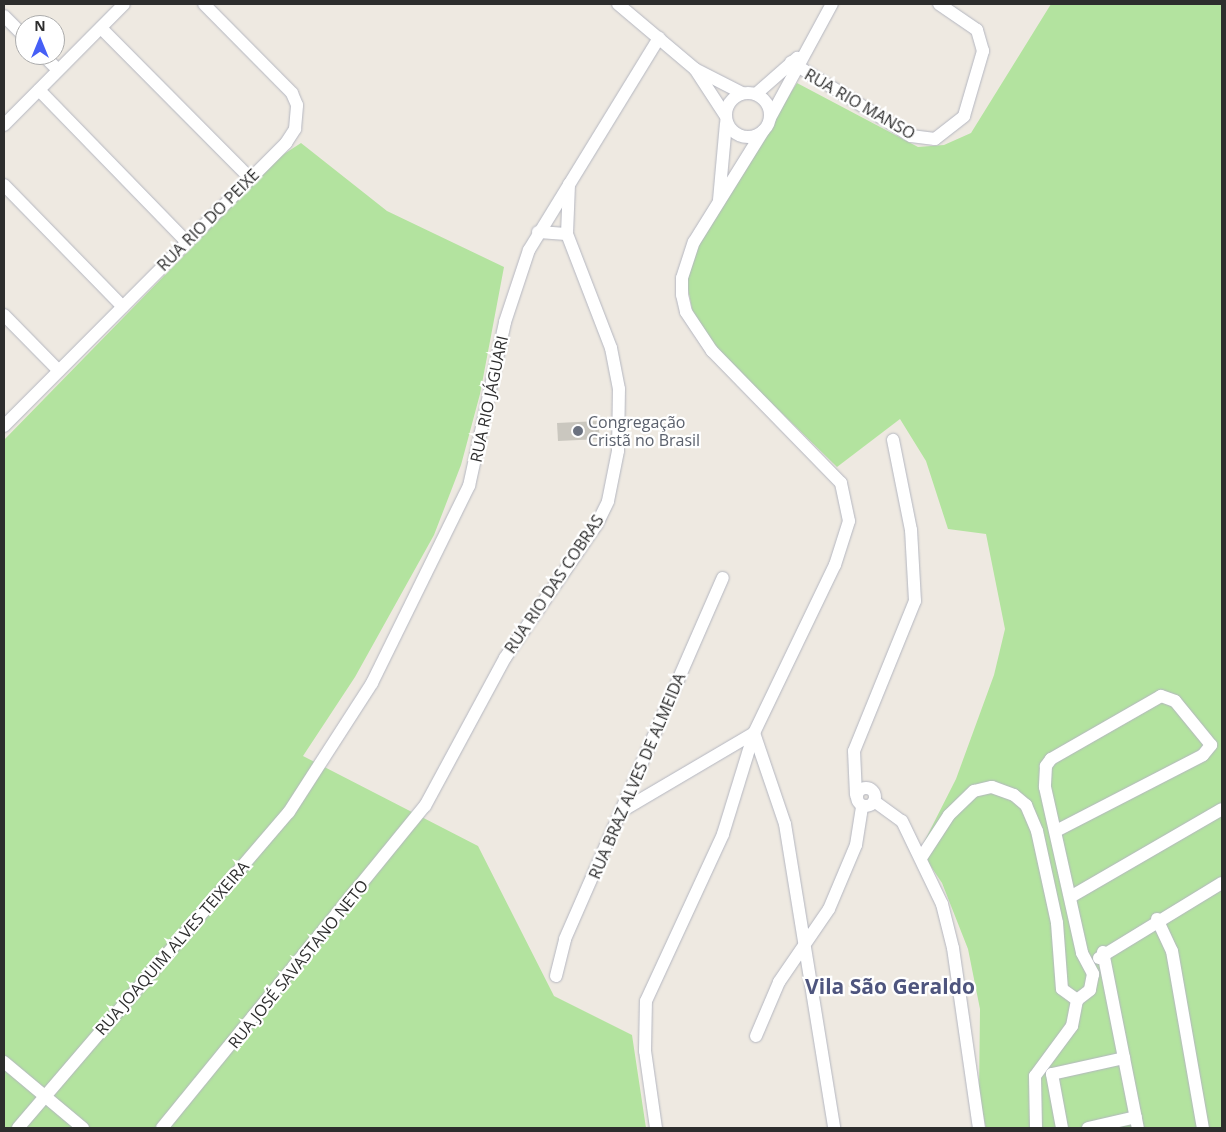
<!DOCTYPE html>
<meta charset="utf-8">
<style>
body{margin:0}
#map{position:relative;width:1226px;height:1132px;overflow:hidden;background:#eee9e1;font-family:"Open Sans",sans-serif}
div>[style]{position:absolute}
.green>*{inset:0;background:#b3e39f}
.building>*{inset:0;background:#cac7bf}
.roads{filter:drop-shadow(0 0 1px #b4b6c0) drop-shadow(0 0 1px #b4b6c0)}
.street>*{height:12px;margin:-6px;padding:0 6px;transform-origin:6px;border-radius:6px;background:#fff}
.street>.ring{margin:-6px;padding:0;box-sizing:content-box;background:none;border:12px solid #fff;border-radius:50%}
.dots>*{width:14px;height:14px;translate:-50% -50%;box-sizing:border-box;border:2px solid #fff;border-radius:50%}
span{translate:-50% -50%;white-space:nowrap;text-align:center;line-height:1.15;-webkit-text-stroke:4.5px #fff;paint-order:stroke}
.street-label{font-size:16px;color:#2d2d2d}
.worship-label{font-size:16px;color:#5b616d}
.left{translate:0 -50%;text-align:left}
.district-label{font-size:21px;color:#4e557e;font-weight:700}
.frame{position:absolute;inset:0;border:5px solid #2d2d2d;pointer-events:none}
.north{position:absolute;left:15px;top:15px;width:50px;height:50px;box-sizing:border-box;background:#fff;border:1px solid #ababab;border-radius:50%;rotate:0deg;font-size:14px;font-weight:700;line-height:20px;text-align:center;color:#2d2d2d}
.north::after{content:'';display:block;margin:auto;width:18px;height:22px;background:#465ff6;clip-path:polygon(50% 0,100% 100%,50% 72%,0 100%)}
</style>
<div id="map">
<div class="green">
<i style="clip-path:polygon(1051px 4px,1222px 4px,1222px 1128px,986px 1128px,979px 1096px,980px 1009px,968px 949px,942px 883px,920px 850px,956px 779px,994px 675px,1005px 629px,986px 534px,948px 529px,926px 461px,900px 419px,837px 467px,709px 342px,693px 314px,686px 279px,694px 242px,797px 83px,918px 147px,944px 145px,971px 133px)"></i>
<i style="clip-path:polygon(301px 143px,387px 211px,504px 267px,480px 394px,461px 465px,434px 535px,355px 677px,303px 756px,478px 846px,554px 996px,632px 1035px,646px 1128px,4px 1128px,4px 440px,281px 156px)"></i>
</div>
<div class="building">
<i style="clip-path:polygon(598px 421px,600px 439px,558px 441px,557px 423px)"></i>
</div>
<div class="roads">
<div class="street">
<i style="left:618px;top:4px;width:101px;rotate:40.2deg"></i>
<i style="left:695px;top:69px;width:53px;rotate:27.1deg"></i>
<i style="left:4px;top:16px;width:30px;rotate:45deg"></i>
<i style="left:101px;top:28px;width:210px;rotate:45.2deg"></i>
<i style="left:43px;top:55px;width:21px;rotate:45deg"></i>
<i style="left:791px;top:62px;width:141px;rotate:31.7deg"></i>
<i style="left:911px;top:136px;width:24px;rotate:7deg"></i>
<i style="left:935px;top:139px;width:37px;rotate:-38deg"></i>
<i style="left:964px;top:116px;width:68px;rotate:-73.7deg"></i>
<i style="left:983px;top:51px;width:22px;rotate:-106deg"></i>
<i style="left:977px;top:30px;width:46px;rotate:-145.6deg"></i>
<i style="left:695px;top:69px;width:55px;rotate:56.9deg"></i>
<i style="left:39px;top:90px;width:211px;rotate:45.8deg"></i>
<i class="ring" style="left:726px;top:93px;width:32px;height:32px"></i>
<i style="left:756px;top:94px;width:55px;rotate:-41.3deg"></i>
<i style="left:770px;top:118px;width:130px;rotate:-61.5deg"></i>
<i style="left:4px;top:125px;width:170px;rotate:-45.2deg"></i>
<i style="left:4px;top:185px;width:170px;rotate:45.7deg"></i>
<i style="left:719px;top:200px;width:77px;rotate:-84.8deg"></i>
<i style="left:538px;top:232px;width:29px;rotate:4deg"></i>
<i style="left:4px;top:315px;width:78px;rotate:45.5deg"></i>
<i style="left:4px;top:426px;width:400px;rotate:-45.1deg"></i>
<i style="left:286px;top:143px;width:17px;rotate:-57deg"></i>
<i style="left:295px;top:129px;width:24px;rotate:-85deg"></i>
<i style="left:297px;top:105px;width:13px;rotate:-113deg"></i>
<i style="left:292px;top:93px;width:125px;rotate:-134.7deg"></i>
<i style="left:754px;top:733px;width:96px;rotate:71.2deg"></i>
<i style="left:785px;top:824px;width:308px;rotate:80.8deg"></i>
<i class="ring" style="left:857px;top:788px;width:6px;height:6px"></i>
<i style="left:856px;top:795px;width:44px;rotate:-92.6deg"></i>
<i style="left:854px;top:751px;width:162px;rotate:-67.9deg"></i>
<i style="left:915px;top:601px;width:71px;rotate:-93.2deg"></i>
<i style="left:911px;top:530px;width:92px;rotate:-101.3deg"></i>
<i style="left:874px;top:801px;width:34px;rotate:36deg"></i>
<i style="left:902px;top:821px;width:92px;rotate:64.3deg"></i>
<i style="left:942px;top:904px;width:45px;rotate:76deg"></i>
<i style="left:953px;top:948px;width:182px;rotate:81.8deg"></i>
<i style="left:625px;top:809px;width:150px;rotate:-30.5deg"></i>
<i style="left:1056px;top:831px;width:165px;rotate:-27.3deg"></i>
<i style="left:1203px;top:755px;width:13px;rotate:-51deg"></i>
<i style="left:1211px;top:745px;width:57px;rotate:-129.3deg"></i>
<i style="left:1175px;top:701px;width:15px;rotate:-160deg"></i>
<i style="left:1161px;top:696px;width:127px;rotate:150.2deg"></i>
<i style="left:1051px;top:759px;width:9px;rotate:126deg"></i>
<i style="left:1046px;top:766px;width:21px;rotate:93deg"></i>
<i style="left:1045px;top:787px;width:170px;rotate:77.4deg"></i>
<i style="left:1082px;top:953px;width:24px;rotate:62deg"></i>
<i style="left:1093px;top:974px;width:16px;rotate:101deg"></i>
<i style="left:1090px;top:990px;width:16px;rotate:142deg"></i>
<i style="left:921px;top:858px;width:51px;rotate:-56.9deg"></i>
<i style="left:949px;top:815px;width:35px;rotate:-44deg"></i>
<i style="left:974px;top:791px;width:18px;rotate:-13deg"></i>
<i style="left:992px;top:787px;width:23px;rotate:20deg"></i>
<i style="left:1014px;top:795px;width:16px;rotate:40deg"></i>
<i style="left:1026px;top:805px;width:28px;rotate:67deg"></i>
<i style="left:1037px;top:831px;width:94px;rotate:77.7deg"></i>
<i style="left:1057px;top:923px;width:66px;rotate:85.7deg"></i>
<i style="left:1062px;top:989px;width:19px;rotate:36deg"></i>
<i style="left:1072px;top:896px;width:173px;rotate:-30.1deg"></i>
<i style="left:1157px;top:919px;width:35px;rotate:65deg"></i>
<i style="left:1172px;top:951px;width:180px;rotate:80.1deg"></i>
<i style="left:1103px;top:952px;width:179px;rotate:78.8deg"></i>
<i style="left:1099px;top:958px;width:144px;rotate:-31.4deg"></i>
<i style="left:556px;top:976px;width:38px;rotate:-76deg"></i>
<i style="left:565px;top:939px;width:394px;rotate:-66.4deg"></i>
<i style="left:756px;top:1036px;width:59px;rotate:-66.9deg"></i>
<i style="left:779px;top:982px;width:88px;rotate:-55.6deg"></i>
<i style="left:829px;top:909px;width:69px;rotate:-67.1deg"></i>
<i style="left:856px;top:845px;width:39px;rotate:-81deg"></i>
<i style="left:4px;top:1062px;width:103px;rotate:39.9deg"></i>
<i style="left:18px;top:1128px;width:416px;rotate:-49.4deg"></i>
<i style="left:289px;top:812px;width:153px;rotate:-57.2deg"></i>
<i style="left:372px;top:683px;width:220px;rotate:-63.8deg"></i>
<i style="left:469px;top:486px;width:168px;rotate:-77.6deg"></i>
<i style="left:505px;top:322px;width:76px;rotate:-71.6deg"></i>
<i style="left:529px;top:250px;width:249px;rotate:-58.5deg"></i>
<i style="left:162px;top:1128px;width:416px;rotate:-50.8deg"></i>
<i style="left:425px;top:806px;width:168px;rotate:-61.6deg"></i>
<i style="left:505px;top:658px;width:163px;rotate:-55.5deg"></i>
<i style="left:597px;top:524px;width:25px;rotate:-64deg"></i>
<i style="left:608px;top:501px;width:51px;rotate:-78.7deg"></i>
<i style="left:618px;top:451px;width:62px;rotate:-89.1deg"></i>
<i style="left:619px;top:389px;width:42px;rotate:-101deg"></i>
<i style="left:611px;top:348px;width:122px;rotate:-111.1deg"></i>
<i style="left:567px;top:234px;width:50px;rotate:-87.7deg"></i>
<i style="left:656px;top:1128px;width:78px;rotate:-98.1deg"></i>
<i style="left:645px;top:1051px;width:50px;rotate:-88.9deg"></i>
<i style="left:646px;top:1001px;width:184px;rotate:-65.2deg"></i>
<i style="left:723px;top:834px;width:106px;rotate:-72.9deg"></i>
<i style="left:754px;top:733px;width:187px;rotate:-64.3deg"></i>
<i style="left:835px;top:565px;width:46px;rotate:-72.3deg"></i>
<i style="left:849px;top:521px;width:39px;rotate:-102deg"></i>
<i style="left:841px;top:483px;width:185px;rotate:-134.3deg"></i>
<i style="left:712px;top:351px;width:47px;rotate:-123.7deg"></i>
<i style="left:686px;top:312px;width:17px;rotate:-103deg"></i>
<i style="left:682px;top:295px;width:17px;rotate:-90deg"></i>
<i style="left:682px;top:278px;width:38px;rotate:-72deg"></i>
<i style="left:694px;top:242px;width:131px;rotate:-58.1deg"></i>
<i style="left:1036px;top:1128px;width:52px;rotate:-91.1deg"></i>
<i style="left:1035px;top:1076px;width:62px;rotate:-53.5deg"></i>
<i style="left:1072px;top:1026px;width:26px;rotate:-79deg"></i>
<i style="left:1062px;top:1128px;width:55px;rotate:-100.5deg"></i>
<i style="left:1052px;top:1074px;width:74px;rotate:-12.5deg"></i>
<i style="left:1088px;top:1128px;width:49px;rotate:-12.9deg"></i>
</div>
</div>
<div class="dots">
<i style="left:578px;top:431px;background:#6b7280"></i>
</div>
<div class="street-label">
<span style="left:860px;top:104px;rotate:30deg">RUA RIO MANSO</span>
<span style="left:208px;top:220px;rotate:-45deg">RUA RIO DO PEIXE</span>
<span style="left:489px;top:399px;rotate:-78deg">RUA RIO JÁGUARI</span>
<span style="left:554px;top:584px;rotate:-56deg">RUA RIO DAS COBRAS</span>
<span style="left:637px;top:776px;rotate:-67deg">RUA BRAZ ALVES DE ALMEIDA</span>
<span style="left:172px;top:948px;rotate:-49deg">RUA JOAQUIM ALVES TEIXEIRA</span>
<span style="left:298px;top:964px;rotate:-51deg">RUA JOSÉ SAVASTANO NETO</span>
</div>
<div class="worship-label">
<span class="left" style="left:588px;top:431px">Congregação<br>Cristã no Brasil</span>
</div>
<div class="district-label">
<span style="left:890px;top:986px">Vila São Geraldo</span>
</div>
<div class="frame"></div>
<div class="north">N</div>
</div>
